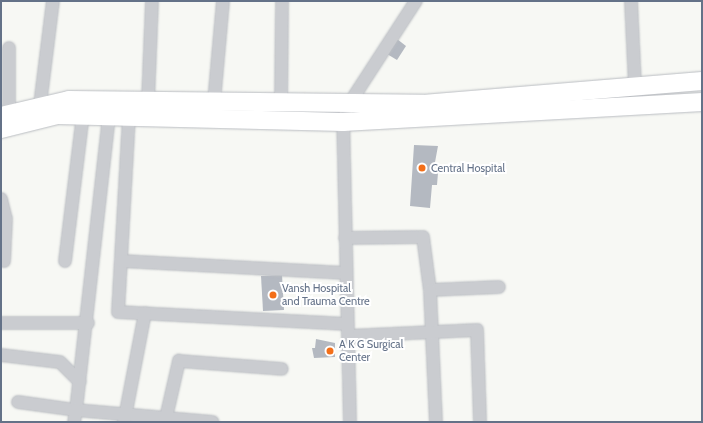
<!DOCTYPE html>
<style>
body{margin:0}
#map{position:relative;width:703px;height:423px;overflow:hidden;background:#f7f8f4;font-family:Cabin,sans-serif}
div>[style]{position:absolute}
.building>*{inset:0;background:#b4b9c1}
.roads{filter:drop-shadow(0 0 1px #babdc2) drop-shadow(0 0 1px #babdc2)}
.minor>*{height:12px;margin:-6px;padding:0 6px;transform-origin:6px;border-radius:6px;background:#caccd0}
.primary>*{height:18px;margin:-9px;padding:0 9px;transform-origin:9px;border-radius:9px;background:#fff}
.dots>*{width:11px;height:11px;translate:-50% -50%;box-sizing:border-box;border:2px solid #fff;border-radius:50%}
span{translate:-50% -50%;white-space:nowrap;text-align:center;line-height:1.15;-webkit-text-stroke:4px #fff;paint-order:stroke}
.poi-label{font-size:11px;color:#647288}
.left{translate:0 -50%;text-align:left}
.frame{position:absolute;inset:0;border:2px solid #647288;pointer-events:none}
</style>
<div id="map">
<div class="building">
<i style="clip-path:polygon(397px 39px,406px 46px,397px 60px,387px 54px)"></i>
<i style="clip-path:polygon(414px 145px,438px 146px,433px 173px,438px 173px,437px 185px,432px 185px,430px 208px,410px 206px)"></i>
<i style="clip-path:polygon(282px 275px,284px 310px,263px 311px,261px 276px)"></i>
<i style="clip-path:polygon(316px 339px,335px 343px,335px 357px,314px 358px,312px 348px,315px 348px)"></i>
</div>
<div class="roads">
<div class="minor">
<i style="left:631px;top:1px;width:85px;rotate:87.3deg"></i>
<i style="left:148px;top:101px;width:99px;rotate:-87.7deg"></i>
<i style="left:214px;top:102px;width:101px;rotate:-84.9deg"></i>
<i style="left:281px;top:103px;width:102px;rotate:-89.4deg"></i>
<i style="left:40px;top:105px;width:105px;rotate:-82.9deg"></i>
<i style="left:9px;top:114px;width:66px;rotate:-90deg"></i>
<i style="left:109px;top:116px;width:296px;rotate:96.4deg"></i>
<i style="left:76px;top:410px;width:137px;rotate:5deg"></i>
<i style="left:129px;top:116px;width:196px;rotate:93.2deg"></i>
<i style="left:118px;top:312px;width:230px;rotate:3deg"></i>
<i style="left:1px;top:199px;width:21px;rotate:76deg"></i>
<i style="left:6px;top:219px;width:42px;rotate:92.7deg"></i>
<i style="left:345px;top:238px;width:78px;rotate:-0.7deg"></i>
<i style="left:423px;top:237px;width:53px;rotate:82.5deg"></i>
<i style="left:430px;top:290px;width:69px;rotate:-2.5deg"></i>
<i style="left:65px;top:261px;width:147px;rotate:-83deg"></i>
<i style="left:122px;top:261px;width:224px;rotate:3.1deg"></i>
<i style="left:430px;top:290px;width:132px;rotate:87.4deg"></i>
<i style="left:1px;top:323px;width:87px"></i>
<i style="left:348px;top:336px;width:129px;rotate:-2.7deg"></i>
<i style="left:477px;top:330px;width:92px;rotate:88.1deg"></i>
<i style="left:1px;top:355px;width:59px;rotate:6.8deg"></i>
<i style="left:60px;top:362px;width:28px;rotate:45deg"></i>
<i style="left:18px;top:402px;width:59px;rotate:7.9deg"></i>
<i style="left:76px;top:410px;width:12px;rotate:99deg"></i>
<i style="left:124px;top:422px;width:111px;rotate:-79.1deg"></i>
<i style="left:165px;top:422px;width:63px;rotate:-77.1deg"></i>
<i style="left:179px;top:361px;width:103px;rotate:4.4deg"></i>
<i style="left:350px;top:422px;width:300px;rotate:-91.3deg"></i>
<i style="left:343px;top:122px;width:19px;rotate:-72deg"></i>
<i style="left:349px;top:104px;width:123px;rotate:-57deg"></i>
</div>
<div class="primary">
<i style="left:1px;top:116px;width:70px;rotate:-13.2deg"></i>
<i style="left:69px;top:100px;width:354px;rotate:0.6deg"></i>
<i style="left:423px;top:104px;width:280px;rotate:-4.7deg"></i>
<i style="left:1px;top:129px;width:58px;rotate:-14deg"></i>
<i style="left:57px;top:115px;width:286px;rotate:1.4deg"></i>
<i style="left:343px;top:122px;width:360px;rotate:-3.2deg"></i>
</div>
</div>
<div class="dots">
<i style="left:422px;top:168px;background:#f36f19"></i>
<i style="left:273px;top:295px;background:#f36f19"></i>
<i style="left:330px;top:351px;background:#f36f19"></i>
</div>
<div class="poi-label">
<span class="left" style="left:431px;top:168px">Central Hospital</span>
<span class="left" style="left:282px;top:295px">Vansh Hospital<br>and Trauma Centre</span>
<span class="left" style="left:339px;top:351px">A K G Surgical<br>Center</span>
</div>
<div class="frame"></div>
</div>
